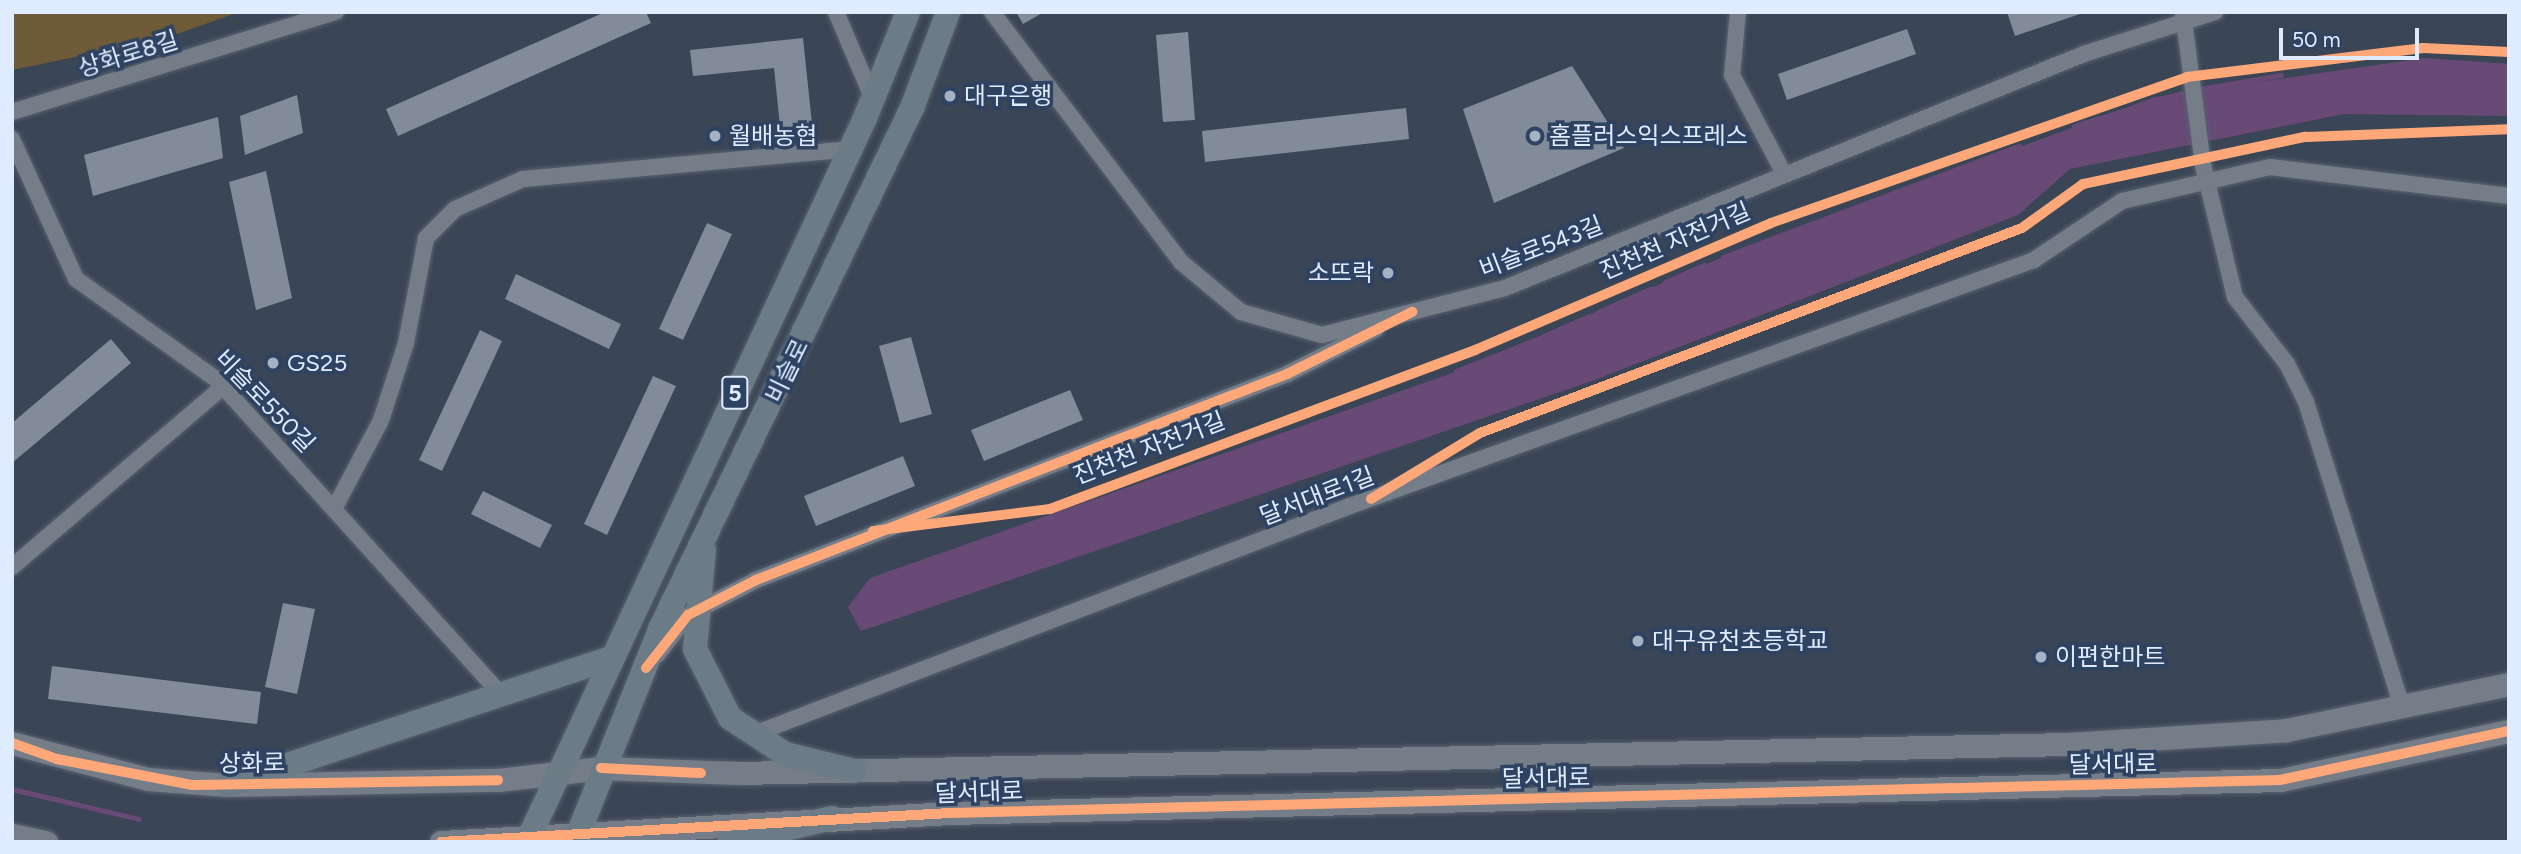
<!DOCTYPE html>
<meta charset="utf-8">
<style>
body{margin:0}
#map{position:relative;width:2521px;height:854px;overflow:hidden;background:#3a4555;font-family:Figtree,"Noto Sans KR",sans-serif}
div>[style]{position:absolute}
.green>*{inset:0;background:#705b38}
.water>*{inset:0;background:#694a76}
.stream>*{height:5px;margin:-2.5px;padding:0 2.5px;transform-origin:2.5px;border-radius:2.5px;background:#694a76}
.building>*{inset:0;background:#818b99}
.roads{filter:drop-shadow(0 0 2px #586270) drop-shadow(0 0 2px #586270)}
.street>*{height:16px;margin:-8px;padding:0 8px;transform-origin:8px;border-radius:8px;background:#757d89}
.secondary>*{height:23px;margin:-11.5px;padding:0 11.5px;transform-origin:11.5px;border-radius:11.5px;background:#757d89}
.primary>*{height:24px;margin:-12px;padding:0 12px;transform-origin:12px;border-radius:12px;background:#6c7c86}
.cycleway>*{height:10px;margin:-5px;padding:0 5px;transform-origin:5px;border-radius:5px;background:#fea87a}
.dots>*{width:19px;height:19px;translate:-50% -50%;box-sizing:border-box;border:4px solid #2e4261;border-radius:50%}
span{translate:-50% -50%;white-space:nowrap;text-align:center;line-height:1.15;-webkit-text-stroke:7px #2e4261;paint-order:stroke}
.shield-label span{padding:2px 5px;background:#2e4261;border:2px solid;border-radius:5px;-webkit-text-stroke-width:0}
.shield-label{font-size:23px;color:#dfecff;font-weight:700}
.street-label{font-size:24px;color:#dfecff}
.poi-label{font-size:24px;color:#dfecff}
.left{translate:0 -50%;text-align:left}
.right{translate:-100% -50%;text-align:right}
.frame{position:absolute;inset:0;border:14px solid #dfecff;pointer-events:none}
.scale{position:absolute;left:2279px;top:28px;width:140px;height:32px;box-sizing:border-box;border:4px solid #dfecff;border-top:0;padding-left:9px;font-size:21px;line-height:24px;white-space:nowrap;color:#dfecff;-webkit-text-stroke:5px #2e4261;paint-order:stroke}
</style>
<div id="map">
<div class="green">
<i style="clip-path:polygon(12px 12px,239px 12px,163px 39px,12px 70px)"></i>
</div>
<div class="water">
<i style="clip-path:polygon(2425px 58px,2509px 64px,2509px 116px,2344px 114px,2070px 169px,2018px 215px,1592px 381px,861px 631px,848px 607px,870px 578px,1455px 372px,1723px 257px,2155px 97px)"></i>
</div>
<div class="stream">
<i style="left:2194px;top:90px;width:88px;rotate:-9.8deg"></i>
<i style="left:2074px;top:126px;width:112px;rotate:-17.1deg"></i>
<i style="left:1723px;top:257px;width:316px;rotate:-20.6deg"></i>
<i style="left:1665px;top:282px;width:43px;rotate:-23.6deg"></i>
<i style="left:1598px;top:312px;width:57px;rotate:-23.9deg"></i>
<i style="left:1544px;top:336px;width:49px;rotate:-24deg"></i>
<i style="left:1456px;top:371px;width:85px;rotate:-21.4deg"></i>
<i style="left:12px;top:789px;width:130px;rotate:13.3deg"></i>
</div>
<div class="building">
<i style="clip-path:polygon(605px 12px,646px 12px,651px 23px,398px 136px,386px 109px)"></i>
<i style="clip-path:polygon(1016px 12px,1044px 12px,1023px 24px)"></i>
<i style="clip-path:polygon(2007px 12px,2083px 12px,2083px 13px,2015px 36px)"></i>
<i style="clip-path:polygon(1907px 29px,1916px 54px,1787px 100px,1778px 74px)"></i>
<i style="clip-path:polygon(1188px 32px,1195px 120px,1163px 122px,1156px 35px)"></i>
<i style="clip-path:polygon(803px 38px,813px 133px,781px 136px,774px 68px,693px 76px,690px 50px)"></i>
<i style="clip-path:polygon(1572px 66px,1624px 148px,1494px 203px,1463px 109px)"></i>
<i style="clip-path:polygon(297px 95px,303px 133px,245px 155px,240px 116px)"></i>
<i style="clip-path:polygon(1406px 108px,1409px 139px,1205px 162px,1202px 131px)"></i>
<i style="clip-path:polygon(218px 117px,223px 158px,93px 196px,84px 155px)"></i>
<i style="clip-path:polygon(266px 171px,292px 298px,256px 310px,229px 182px)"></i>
<i style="clip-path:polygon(707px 223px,732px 234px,683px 340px,659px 329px)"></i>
<i style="clip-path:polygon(516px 274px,621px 324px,609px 349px,505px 299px)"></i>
<i style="clip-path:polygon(480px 330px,502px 341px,442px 471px,419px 460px)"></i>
<i style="clip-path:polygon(911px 337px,932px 414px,900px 423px,879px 346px)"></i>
<i style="clip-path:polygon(111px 339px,131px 363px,12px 463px,12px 423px)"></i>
<i style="clip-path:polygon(653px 376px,676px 386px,607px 535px,584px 524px)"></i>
<i style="clip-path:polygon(1070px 390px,1083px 420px,984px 461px,971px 430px)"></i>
<i style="clip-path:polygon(903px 456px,915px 486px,816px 526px,804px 496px)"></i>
<i style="clip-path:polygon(483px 491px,552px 525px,540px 548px,471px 514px)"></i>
<i style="clip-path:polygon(283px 603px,315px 609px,297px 694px,265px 687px)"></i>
<i style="clip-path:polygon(52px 666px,261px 692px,257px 724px,48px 699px)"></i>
</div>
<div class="roads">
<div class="street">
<i style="left:836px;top:12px;width:95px;rotate:67deg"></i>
<i style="left:992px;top:12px;width:313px;rotate:52.9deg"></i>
<i style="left:1181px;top:262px;width:78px;rotate:39.8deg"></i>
<i style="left:1241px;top:312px;width:84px;rotate:15.9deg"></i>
<i style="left:1322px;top:335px;width:189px;rotate:-14.4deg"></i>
<i style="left:1505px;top:288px;width:624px;rotate:-22.01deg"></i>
<i style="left:2084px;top:54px;width:138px;rotate:-17.8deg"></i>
<i style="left:1738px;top:12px;width:63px;rotate:95.4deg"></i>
<i style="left:1732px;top:75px;width:103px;rotate:62.2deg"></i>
<i style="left:2183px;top:13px;width:153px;rotate:82.5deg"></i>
<i style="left:2203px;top:165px;width:136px;rotate:76.4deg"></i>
<i style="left:2235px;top:297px;width:85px;rotate:52.2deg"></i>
<i style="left:2287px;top:364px;width:42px;rotate:63.4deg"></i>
<i style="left:2306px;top:402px;width:320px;rotate:72.5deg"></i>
<i style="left:12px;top:112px;width:339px;rotate:-17.2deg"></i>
<i style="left:12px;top:139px;width:154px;rotate:65.4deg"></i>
<i style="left:76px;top:279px;width:173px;rotate:35.6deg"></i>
<i style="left:217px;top:380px;width:425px;rotate:47.9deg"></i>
<i style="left:335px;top:507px;width:98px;rotate:-62.1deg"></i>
<i style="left:381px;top:420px;width:81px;rotate:-72deg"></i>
<i style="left:406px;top:343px;width:107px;rotate:-79.2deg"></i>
<i style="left:426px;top:238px;width:41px;rotate:-45deg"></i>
<i style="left:455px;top:209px;width:74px;rotate:-23.8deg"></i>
<i style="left:523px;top:179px;width:328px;rotate:-5.2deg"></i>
<i style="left:12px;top:567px;width:277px;rotate:-40.5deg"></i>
<i style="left:657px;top:655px;width:51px;rotate:-52.2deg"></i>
<i style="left:688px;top:615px;width:76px;rotate:-27.2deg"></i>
<i style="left:756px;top:580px;width:570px;rotate:-21.2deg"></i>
<i style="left:1287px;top:374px;width:100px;rotate:-26.8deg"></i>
<i style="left:754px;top:734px;width:638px;rotate:-20.93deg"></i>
<i style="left:1350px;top:506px;width:727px;rotate:-19.78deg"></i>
<i style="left:2034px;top:260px;width:106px;rotate:-33.8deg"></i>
<i style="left:2122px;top:201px;width:152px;rotate:-12.9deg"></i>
<i style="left:2270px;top:167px;width:241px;rotate:6.9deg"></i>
</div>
<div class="secondary">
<i style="left:12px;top:743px;width:141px;rotate:14.8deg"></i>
<i style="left:148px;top:779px;width:79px;rotate:4.3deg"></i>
<i style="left:227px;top:785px;width:271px;rotate:-1.1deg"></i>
<i style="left:498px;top:780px;width:104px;rotate:-6.6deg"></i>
<i style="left:601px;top:768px;width:138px;rotate:2.1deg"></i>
<i style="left:739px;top:773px;width:1328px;rotate:-1.25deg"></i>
<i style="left:2067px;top:744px;width:220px;rotate:-3.6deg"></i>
<i style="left:2287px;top:730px;width:227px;rotate:-11.7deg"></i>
<i style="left:12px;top:835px;width:35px;rotate:12deg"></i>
<i style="left:441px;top:842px;width:510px;rotate:-3.26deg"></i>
<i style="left:950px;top:813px;width:1330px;rotate:-1.42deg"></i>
<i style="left:2280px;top:780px;width:234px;rotate:-12.1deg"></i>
</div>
<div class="primary">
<i style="left:704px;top:550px;width:99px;rotate:95.2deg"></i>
<i style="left:695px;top:649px;width:77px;rotate:63.1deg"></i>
<i style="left:730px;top:718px;width:66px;rotate:33.2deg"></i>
<i style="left:785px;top:754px;width:72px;rotate:13.7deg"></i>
<i style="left:227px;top:785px;width:405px;rotate:-18.3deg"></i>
<i style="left:527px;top:842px;width:799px;rotate:-64.97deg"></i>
<i style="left:865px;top:118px;width:114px;rotate:-67.9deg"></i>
<i style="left:575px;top:842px;width:229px;rotate:-68.2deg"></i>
<i style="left:660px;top:629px;width:579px;rotate:-64.19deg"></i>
<i style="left:912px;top:108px;width:103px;rotate:-69.4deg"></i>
<i style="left:729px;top:842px;width:106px;rotate:-13.1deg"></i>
</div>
</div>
<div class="cycleway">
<i style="left:1371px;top:499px;width:127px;rotate:-31.2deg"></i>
<i style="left:1480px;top:433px;width:579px;rotate:-20.72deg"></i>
<i style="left:2022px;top:228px;width:75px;rotate:-35.8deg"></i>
<i style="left:2083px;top:184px;width:227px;rotate:-12deg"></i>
<i style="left:2305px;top:137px;width:204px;rotate:-2.2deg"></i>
<i style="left:873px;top:531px;width:178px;rotate:-7.1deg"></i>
<i style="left:1050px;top:509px;width:454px;rotate:-20.5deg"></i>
<i style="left:1475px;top:350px;width:322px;rotate:-23.2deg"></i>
<i style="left:1771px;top:223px;width:441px;rotate:-19.3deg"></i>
<i style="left:2187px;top:77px;width:238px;rotate:-7deg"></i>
<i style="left:2423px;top:48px;width:86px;rotate:2.7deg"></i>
<i style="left:646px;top:668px;width:68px;rotate:-51.6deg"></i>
<i style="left:688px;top:615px;width:76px;rotate:-27.2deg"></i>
<i style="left:756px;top:580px;width:570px;rotate:-21.2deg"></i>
<i style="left:1287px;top:374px;width:140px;rotate:-26.4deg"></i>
<i style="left:12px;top:743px;width:48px;rotate:19.6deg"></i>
<i style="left:57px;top:759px;width:137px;rotate:10.9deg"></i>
<i style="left:192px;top:785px;width:306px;rotate:-0.9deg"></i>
<i style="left:601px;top:768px;width:100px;rotate:2.9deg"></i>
<i style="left:441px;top:842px;width:510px;rotate:-3.26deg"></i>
<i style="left:950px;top:813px;width:1330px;rotate:-1.42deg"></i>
<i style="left:2280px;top:780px;width:234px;rotate:-12.1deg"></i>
</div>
<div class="dots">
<i style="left:950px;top:96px;background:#a5b2c4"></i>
<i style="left:715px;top:136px;background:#a5b2c4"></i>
<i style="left:1535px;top:136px;background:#a5b2c4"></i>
<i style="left:1388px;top:273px;background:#a5b2c4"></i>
<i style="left:273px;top:363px;background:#a5b2c4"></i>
<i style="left:1638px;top:641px;background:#a5b2c4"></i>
<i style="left:2041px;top:657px;background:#a5b2c4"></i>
</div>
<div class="shield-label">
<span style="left:735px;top:393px">5</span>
</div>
<div class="street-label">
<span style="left:128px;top:54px;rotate:-17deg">상화로8길</span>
<span style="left:1675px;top:241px;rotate:-23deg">진천천 자전거길</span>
<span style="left:1541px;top:247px;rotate:-21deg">비슬로543길</span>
<span style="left:787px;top:371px;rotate:-64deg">비슬로</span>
<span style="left:265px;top:401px;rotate:46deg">비슬로550길</span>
<span style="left:1149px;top:448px;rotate:-21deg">진천천 자전거길</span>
<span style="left:1317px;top:496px;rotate:-21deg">달서대로1길</span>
<span style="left:252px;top:763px;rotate:-1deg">상화로</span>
<span style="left:2113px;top:764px;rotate:-1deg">달서대로</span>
<span style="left:1546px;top:778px;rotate:-1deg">달서대로</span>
<span style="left:979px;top:792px;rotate:-2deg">달서대로</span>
</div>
<div class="poi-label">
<span class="left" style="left:964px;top:96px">대구은행</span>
<span class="left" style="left:729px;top:136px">월배농협</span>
<span class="left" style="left:1549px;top:136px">홈플러스익스프레스</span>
<span class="right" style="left:1374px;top:273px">소뜨락</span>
<span class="left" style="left:287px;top:363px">GS25</span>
<span class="left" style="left:1652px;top:641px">대구유천초등학교</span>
<span class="left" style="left:2055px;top:657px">이편한마트</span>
</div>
<div class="frame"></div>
<div class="scale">50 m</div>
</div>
